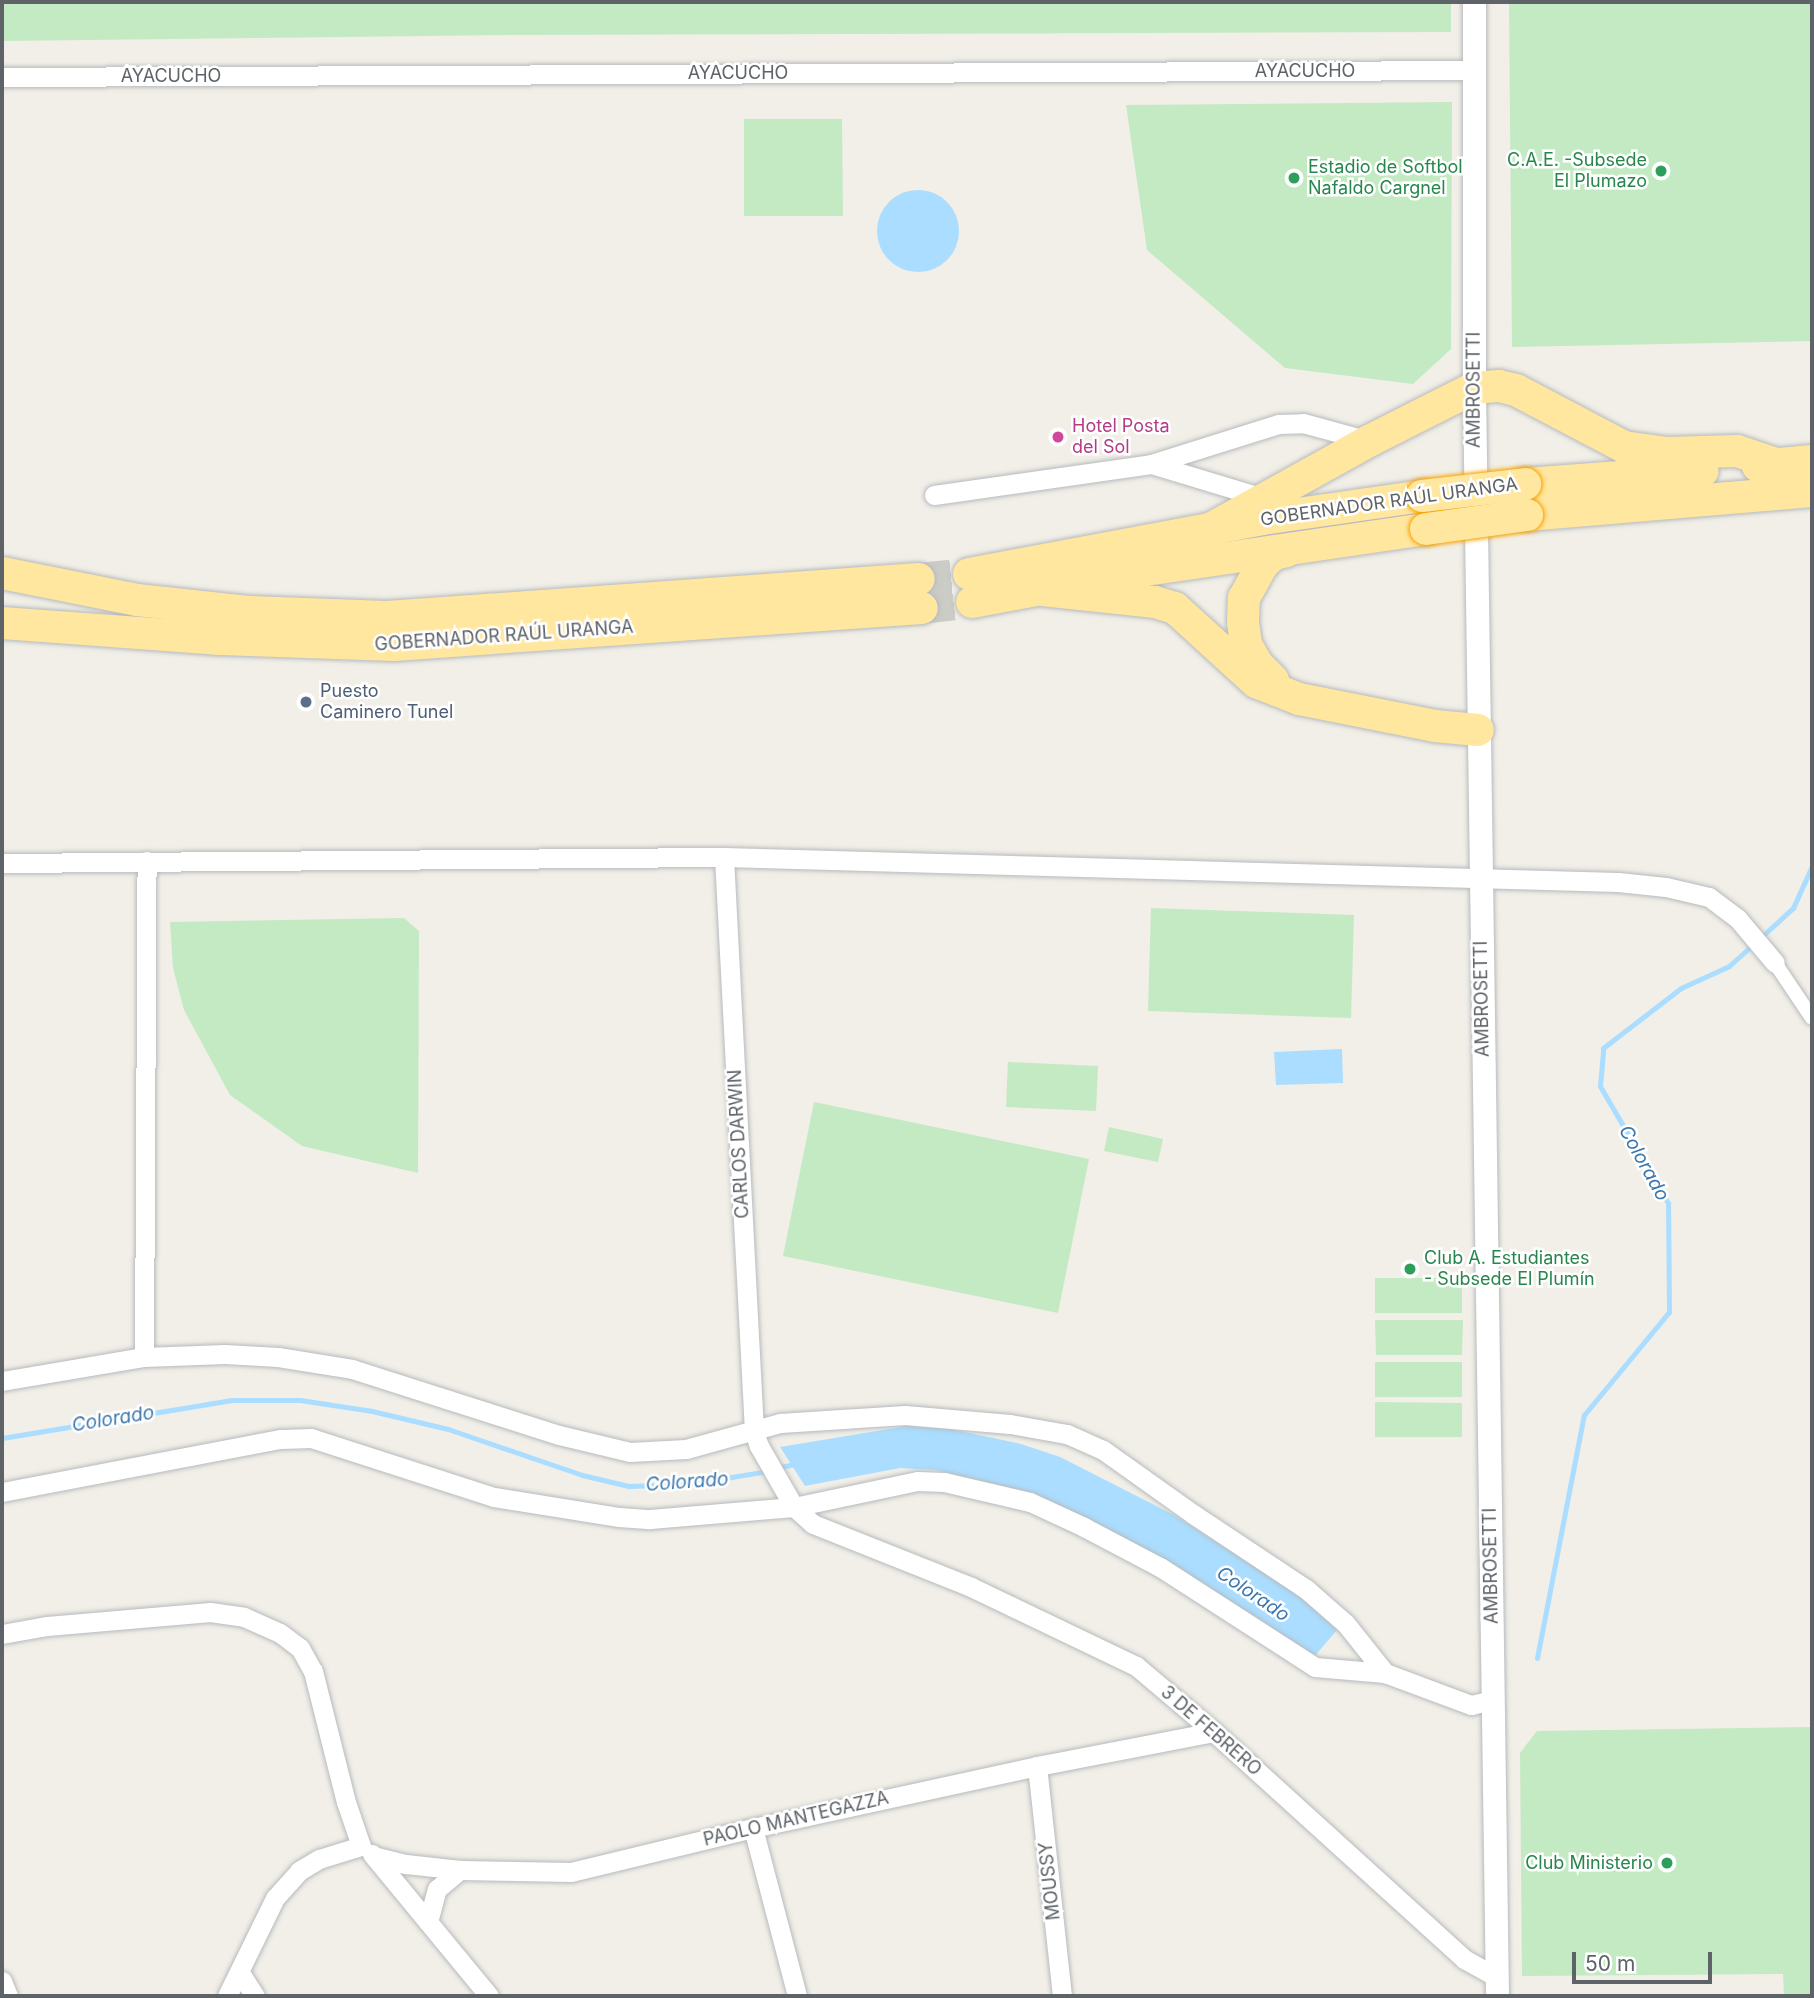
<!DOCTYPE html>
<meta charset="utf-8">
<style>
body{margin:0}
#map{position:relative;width:1814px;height:1998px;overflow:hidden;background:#f1efe7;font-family:Inter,sans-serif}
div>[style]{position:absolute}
.green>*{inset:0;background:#c4eac3}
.water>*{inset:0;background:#adf}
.round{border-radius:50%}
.stream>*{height:5px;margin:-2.5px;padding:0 2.5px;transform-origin:2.5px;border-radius:2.5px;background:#adf}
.trunk-tunnel>*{height:32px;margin-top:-16px;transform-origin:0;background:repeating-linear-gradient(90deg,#ccccc7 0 32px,transparent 0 48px)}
.roads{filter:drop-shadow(0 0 2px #b7babe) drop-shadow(0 0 2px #b7babe)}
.pedestrian>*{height:14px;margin:-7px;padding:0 7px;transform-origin:7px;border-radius:7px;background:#fff}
.minor>*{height:19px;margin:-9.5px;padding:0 9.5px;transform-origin:9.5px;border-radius:9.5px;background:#fff}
.tertiary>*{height:23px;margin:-11.5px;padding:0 11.5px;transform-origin:11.5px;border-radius:11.5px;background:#fff}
.trunk>*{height:32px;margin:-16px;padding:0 16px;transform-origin:16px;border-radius:16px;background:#ffe7a0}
.bridges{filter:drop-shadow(0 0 2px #f9a200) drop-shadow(0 0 2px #f9a200)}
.trunk-bridge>*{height:32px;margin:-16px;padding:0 16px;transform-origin:16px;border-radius:16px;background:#ffe7a0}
.dots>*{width:19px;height:19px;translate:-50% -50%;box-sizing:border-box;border:4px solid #fff;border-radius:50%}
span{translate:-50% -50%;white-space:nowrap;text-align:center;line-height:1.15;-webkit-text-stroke:5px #fff;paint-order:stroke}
.street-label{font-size:18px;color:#5e6368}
.leisure-label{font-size:18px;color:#27864d}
.right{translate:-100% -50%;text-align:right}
.left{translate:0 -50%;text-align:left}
.hotel-label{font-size:18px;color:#b23c85}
.service-label{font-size:18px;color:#4e5e75}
.water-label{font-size:19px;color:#3c78af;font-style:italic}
.frame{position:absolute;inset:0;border:4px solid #5e6368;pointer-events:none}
.scale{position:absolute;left:1572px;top:1952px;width:140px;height:32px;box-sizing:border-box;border:4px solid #5e6368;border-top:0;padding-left:9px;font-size:21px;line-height:24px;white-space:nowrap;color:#5e6368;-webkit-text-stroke:5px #fff;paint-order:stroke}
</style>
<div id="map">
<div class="green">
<i style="clip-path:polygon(2px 2px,1451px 2px,1451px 32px,511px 35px,2px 41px)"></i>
<i style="clip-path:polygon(1509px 2px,1812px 2px,1812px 341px,1512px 347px)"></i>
<i style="clip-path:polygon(1452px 102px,1451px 349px,1413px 384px,1285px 368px,1147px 250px,1126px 105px)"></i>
<i style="clip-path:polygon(744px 119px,842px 119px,843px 216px,744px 216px)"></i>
<i style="clip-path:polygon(1151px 908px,1354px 915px,1351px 1018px,1148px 1011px)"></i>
<i style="clip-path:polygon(404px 918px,419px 931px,418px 1173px,302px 1146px,230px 1095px,184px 1010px,173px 968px,170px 922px)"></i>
<i style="clip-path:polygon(1008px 1062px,1098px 1066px,1096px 1111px,1006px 1107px)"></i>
<i style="clip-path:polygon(814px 1102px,1089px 1159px,1058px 1313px,783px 1256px)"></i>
<i style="clip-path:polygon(1109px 1127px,1163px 1139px,1158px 1162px,1104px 1151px)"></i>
<i style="clip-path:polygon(1375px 1278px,1462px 1278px,1462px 1313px,1375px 1313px)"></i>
<i style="clip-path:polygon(1375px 1320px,1463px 1320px,1462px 1355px,1376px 1355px)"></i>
<i style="clip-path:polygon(1375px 1362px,1462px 1362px,1462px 1397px,1375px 1397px)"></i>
<i style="clip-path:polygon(1375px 1402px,1462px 1403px,1462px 1437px,1375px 1437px)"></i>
<i style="clip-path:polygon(1812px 1727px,1812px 1996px,1784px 1996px,1783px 1974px,1522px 1976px,1520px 1753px,1537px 1731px)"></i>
</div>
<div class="water">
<i class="round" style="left:877px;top:190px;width:82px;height:82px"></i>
<i style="clip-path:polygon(1342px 1049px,1343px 1083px,1276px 1085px,1274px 1052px)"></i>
<i style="clip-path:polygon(907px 1426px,950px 1429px,1021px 1444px,1060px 1457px,1176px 1516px,1298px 1595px,1337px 1630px,1313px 1658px,1163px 1559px,1033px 1493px,936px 1470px,900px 1468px,805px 1486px,780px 1447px)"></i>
</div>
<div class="stream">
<i style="left:1760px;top:938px;width:45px;rotate:-42.3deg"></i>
<i style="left:1793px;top:908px;width:46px;rotate:-65.7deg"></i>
<i style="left:2px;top:1438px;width:233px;rotate:-9.4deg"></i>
<i style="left:232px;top:1400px;width:68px"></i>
<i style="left:300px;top:1400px;width:73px;rotate:8.7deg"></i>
<i style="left:372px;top:1411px;width:78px;rotate:13.3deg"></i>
<i style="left:448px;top:1429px;width:142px;rotate:18.9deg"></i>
<i style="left:582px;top:1475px;width:48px;rotate:13.2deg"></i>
<i style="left:629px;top:1486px;width:60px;rotate:-1.9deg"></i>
<i style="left:689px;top:1484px;width:80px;rotate:-9.3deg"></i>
<i style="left:777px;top:1468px;width:22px;rotate:-13deg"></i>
<i style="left:1537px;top:1658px;width:248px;rotate:-79.1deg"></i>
<i style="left:1584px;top:1415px;width:134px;rotate:-50.5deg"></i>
<i style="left:1669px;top:1312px;width:109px;rotate:-90.5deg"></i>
<i style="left:1668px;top:1203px;width:135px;rotate:-120.2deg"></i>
<i style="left:1600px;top:1086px;width:38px;rotate:-85deg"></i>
<i style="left:1603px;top:1048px;width:98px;rotate:-37.6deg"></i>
<i style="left:1681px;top:988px;width:53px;rotate:-24.6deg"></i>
<i style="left:1729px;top:966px;width:31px;rotate:-42deg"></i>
</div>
<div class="trunk-tunnel">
<i style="left:919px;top:579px;width:50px;rotate:-5.7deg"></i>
<i style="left:922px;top:608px;width:50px;rotate:-6.8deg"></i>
</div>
<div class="roads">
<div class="pedestrian">
<i style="left:1775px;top:963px;width:66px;rotate:56.1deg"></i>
</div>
<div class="minor">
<i style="left:2px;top:77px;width:1472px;rotate:-0.27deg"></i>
<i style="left:1151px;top:464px;width:121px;rotate:16.8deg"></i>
<i style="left:934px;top:495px;width:219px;rotate:-8.1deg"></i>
<i style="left:1151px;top:464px;width:134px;rotate:-17.4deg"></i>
<i style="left:1279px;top:424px;width:24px;rotate:-2deg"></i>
<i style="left:1303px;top:423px;width:68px;rotate:15.3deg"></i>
<i style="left:724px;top:857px;width:575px;rotate:87.01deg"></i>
<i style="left:754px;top:1431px;width:16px;rotate:72deg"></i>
<i style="left:759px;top:1446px;width:70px;rotate:60.2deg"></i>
<i style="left:794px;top:1507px;width:25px;rotate:42deg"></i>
<i style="left:813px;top:1524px;width:170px;rotate:21.7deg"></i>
<i style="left:971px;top:1587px;width:183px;rotate:25.6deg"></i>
<i style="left:1136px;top:1666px;width:102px;rotate:40.2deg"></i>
<i style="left:1214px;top:1732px;width:338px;rotate:42.2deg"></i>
<i style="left:1464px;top:1959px;width:38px;rotate:29deg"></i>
<i style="left:2px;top:863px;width:722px;rotate:-0.48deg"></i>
<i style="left:724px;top:857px;width:894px;rotate:1.6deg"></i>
<i style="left:1618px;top:882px;width:48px;rotate:5.9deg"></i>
<i style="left:1666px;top:887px;width:44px;rotate:13.1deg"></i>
<i style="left:1709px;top:897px;width:36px;rotate:37deg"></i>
<i style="left:1738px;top:919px;width:57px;rotate:49.9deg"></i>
<i style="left:144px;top:1357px;width:496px;rotate:-89.7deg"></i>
<i style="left:2px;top:1381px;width:144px;rotate:-9.6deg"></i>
<i style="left:144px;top:1357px;width:81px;rotate:-2.1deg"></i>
<i style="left:225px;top:1354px;width:53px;rotate:3.2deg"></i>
<i style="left:278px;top:1357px;width:75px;rotate:9.2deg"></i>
<i style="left:352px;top:1369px;width:217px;rotate:17.7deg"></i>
<i style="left:559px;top:1435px;width:73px;rotate:13.5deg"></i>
<i style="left:630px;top:1452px;width:56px;rotate:-3.1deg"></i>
<i style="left:686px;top:1449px;width:98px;rotate:-15.5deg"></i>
<i style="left:780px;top:1423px;width:125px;rotate:-3.7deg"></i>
<i style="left:905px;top:1415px;width:105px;rotate:4.9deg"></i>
<i style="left:1010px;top:1424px;width:58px;rotate:10deg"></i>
<i style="left:1067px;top:1434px;width:39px;rotate:24deg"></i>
<i style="left:1103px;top:1450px;width:110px;rotate:35.4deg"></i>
<i style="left:1193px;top:1514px;width:136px;rotate:33.6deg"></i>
<i style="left:1306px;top:1589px;width:53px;rotate:41.2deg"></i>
<i style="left:1346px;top:1624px;width:63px;rotate:51.5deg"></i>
<i style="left:2px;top:1492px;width:284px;rotate:-10.8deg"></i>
<i style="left:281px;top:1439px;width:30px;rotate:-2deg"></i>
<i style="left:311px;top:1438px;width:192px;rotate:17.9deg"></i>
<i style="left:494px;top:1497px;width:127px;rotate:9.1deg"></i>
<i style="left:619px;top:1517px;width:31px;rotate:4deg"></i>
<i style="left:650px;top:1519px;width:144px;rotate:-4.8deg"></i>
<i style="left:794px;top:1507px;width:126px;rotate:-11.9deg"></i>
<i style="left:917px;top:1481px;width:27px;rotate:2deg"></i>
<i style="left:944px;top:1482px;width:88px;rotate:13.1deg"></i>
<i style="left:1030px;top:1502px;width:60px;rotate:24.8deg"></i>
<i style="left:1084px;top:1527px;width:86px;rotate:27.8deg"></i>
<i style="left:1160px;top:1567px;width:184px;rotate:32.8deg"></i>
<i style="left:1315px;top:1667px;width:70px;rotate:4.9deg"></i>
<i style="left:1385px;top:1673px;width:92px;rotate:20.4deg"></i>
<i style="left:1471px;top:1705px;width:23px;rotate:-13deg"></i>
<i style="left:2px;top:1634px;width:46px;rotate:-10.1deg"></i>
<i style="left:47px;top:1626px;width:164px;rotate:-4.9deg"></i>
<i style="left:210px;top:1612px;width:34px;rotate:8deg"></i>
<i style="left:244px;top:1617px;width:39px;rotate:24deg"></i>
<i style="left:280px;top:1633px;width:25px;rotate:37deg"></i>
<i style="left:300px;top:1648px;width:26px;rotate:61deg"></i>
<i style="left:313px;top:1671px;width:135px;rotate:75.9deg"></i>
<i style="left:346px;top:1802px;width:46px;rotate:71.2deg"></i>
<i style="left:1037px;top:1766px;width:231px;rotate:83.8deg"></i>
<i style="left:753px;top:1828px;width:174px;rotate:75.3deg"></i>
<i style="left:372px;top:1854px;width:184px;rotate:50.5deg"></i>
<i style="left:377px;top:1857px;width:30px;rotate:14deg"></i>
<i style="left:406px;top:1864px;width:54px;rotate:6.3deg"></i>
<i style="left:460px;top:1870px;width:111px;rotate:1deg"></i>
<i style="left:571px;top:1872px;width:187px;rotate:-13.6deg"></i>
<i style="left:753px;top:1828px;width:291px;rotate:-12.3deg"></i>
<i style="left:1037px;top:1766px;width:180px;rotate:-10.9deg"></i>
<i style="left:428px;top:1922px;width:34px;rotate:-75deg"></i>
<i style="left:437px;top:1889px;width:30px;rotate:-40deg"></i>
<i style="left:240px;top:1973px;width:27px;rotate:57deg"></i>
<i style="left:2px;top:1981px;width:16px;rotate:68deg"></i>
<i style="left:227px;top:1996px;width:109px;rotate:-63.9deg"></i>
<i style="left:275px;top:1898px;width:36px;rotate:-48deg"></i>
<i style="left:299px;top:1871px;width:23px;rotate:-31deg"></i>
<i style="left:319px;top:1859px;width:44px;rotate:-17.2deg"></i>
</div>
<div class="tertiary">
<i style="left:1474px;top:2px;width:386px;rotate:90deg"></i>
<i style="left:1474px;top:388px;width:1608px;rotate:89.18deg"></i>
</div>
<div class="trunk">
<i style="left:1758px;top:466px;width:54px;rotate:-5.3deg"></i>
<i style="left:1525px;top:484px;width:178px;rotate:-4.2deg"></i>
<i style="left:1527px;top:515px;width:286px;rotate:-4.8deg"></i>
<i style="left:1212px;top:528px;width:179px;rotate:-29deg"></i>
<i style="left:1369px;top:441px;width:118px;rotate:-26.8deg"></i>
<i style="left:1474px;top:388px;width:25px;rotate:-5deg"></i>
<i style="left:1499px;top:386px;width:17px;rotate:13deg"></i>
<i style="left:1516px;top:390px;width:122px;rotate:27.8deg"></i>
<i style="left:1624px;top:447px;width:42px;rotate:8.1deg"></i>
<i style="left:1666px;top:453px;width:71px;rotate:-1.6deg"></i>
<i style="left:1737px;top:451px;width:41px;rotate:18.4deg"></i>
<i style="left:2px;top:573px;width:138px;rotate:11.3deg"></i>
<i style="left:137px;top:600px;width:114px;rotate:6.1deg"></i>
<i style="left:250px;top:612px;width:137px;rotate:2.1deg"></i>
<i style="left:387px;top:617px;width:533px;rotate:-4.09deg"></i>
<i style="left:969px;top:574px;width:299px;rotate:-10.6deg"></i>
<i style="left:1263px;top:519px;width:161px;rotate:-8.2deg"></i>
<i style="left:1042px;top:590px;width:114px;rotate:6.1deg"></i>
<i style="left:1155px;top:602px;width:21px;rotate:17deg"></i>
<i style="left:1175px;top:608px;width:110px;rotate:42.4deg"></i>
<i style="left:1256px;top:682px;width:46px;rotate:21.6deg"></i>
<i style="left:1299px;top:699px;width:139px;rotate:11.2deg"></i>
<i style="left:1435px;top:726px;width:43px;rotate:5.3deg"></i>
<i style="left:972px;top:602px;width:169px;rotate:-10.6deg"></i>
<i style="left:1138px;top:571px;width:291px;rotate:-8.3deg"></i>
<i style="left:2px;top:623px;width:219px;rotate:4.2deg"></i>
<i style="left:220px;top:639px;width:174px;rotate:2deg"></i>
<i style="left:394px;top:645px;width:529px;rotate:-4.01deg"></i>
<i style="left:1273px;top:680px;width:23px;rotate:-135deg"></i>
<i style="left:1257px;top:664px;width:23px;rotate:-119deg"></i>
<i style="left:1246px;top:644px;width:22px;rotate:-98deg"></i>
<i style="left:1243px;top:622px;width:24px;rotate:-88deg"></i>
<i style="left:1244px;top:598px;width:38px;rotate:-61deg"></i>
<i style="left:1262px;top:565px;width:16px;rotate:-43deg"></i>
<i style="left:1274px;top:554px;width:13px;rotate:-13deg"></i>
</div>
</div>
<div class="bridges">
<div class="trunk-bridge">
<i style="left:1422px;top:496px;width:104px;rotate:-6.6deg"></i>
<i style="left:1426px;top:529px;width:102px;rotate:-7.9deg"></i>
</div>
</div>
<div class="dots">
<i style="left:1661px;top:171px;background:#2e9e5b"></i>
<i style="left:1294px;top:178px;background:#2e9e5b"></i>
<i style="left:1058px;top:437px;background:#d1479c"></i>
<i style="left:306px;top:702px;background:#5c6f8a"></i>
<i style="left:1410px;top:1269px;background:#2e9e5b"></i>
<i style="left:1667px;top:1863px;background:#2e9e5b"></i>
</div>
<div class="street-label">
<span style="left:1305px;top:71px">AYACUCHO</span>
<span style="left:738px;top:73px">AYACUCHO</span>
<span style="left:171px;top:76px">AYACUCHO</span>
<span style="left:1474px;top:390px;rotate:-90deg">AMBROSETTI</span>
<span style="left:1389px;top:502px;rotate:-8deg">GOBERNADOR RAÚL URANGA</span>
<span style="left:504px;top:636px;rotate:-4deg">GOBERNADOR RAÚL URANGA</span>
<span style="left:1482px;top:999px;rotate:-91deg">AMBROSETTI</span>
<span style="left:739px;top:1144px;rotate:-93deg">CARLOS DARWIN</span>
<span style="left:1491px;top:1566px;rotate:-91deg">AMBROSETTI</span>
<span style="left:1211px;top:1731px;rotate:41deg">3 DE FEBRERO</span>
<span style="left:796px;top:1819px;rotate:-13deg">PAOLO MANTEGAZZA</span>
<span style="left:1050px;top:1881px;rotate:-96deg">MOUSSY</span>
</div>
<div class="leisure-label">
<span class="right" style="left:1647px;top:171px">C.A.E. -Subsede<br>El Plumazo</span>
<span class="left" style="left:1308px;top:178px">Estadio de Softbol<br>Nafaldo Cargnel</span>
<span class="left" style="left:1424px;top:1269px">Club A. Estudiantes<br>- Subsede El Plumín</span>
<span class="right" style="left:1653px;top:1863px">Club Ministerio</span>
</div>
<div class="hotel-label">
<span class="left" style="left:1072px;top:437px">Hotel Posta<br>del Sol</span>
</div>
<div class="service-label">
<span class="left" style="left:320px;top:702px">Puesto<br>Caminero Tunel</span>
</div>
<div class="water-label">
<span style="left:1644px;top:1163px;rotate:61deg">Colorado</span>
<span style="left:113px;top:1419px;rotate:-9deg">Colorado</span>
<span style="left:687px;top:1482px;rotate:-4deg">Colorado</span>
<span style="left:1253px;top:1594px;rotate:34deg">Colorado</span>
</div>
<div class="frame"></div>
<div class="scale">50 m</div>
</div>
